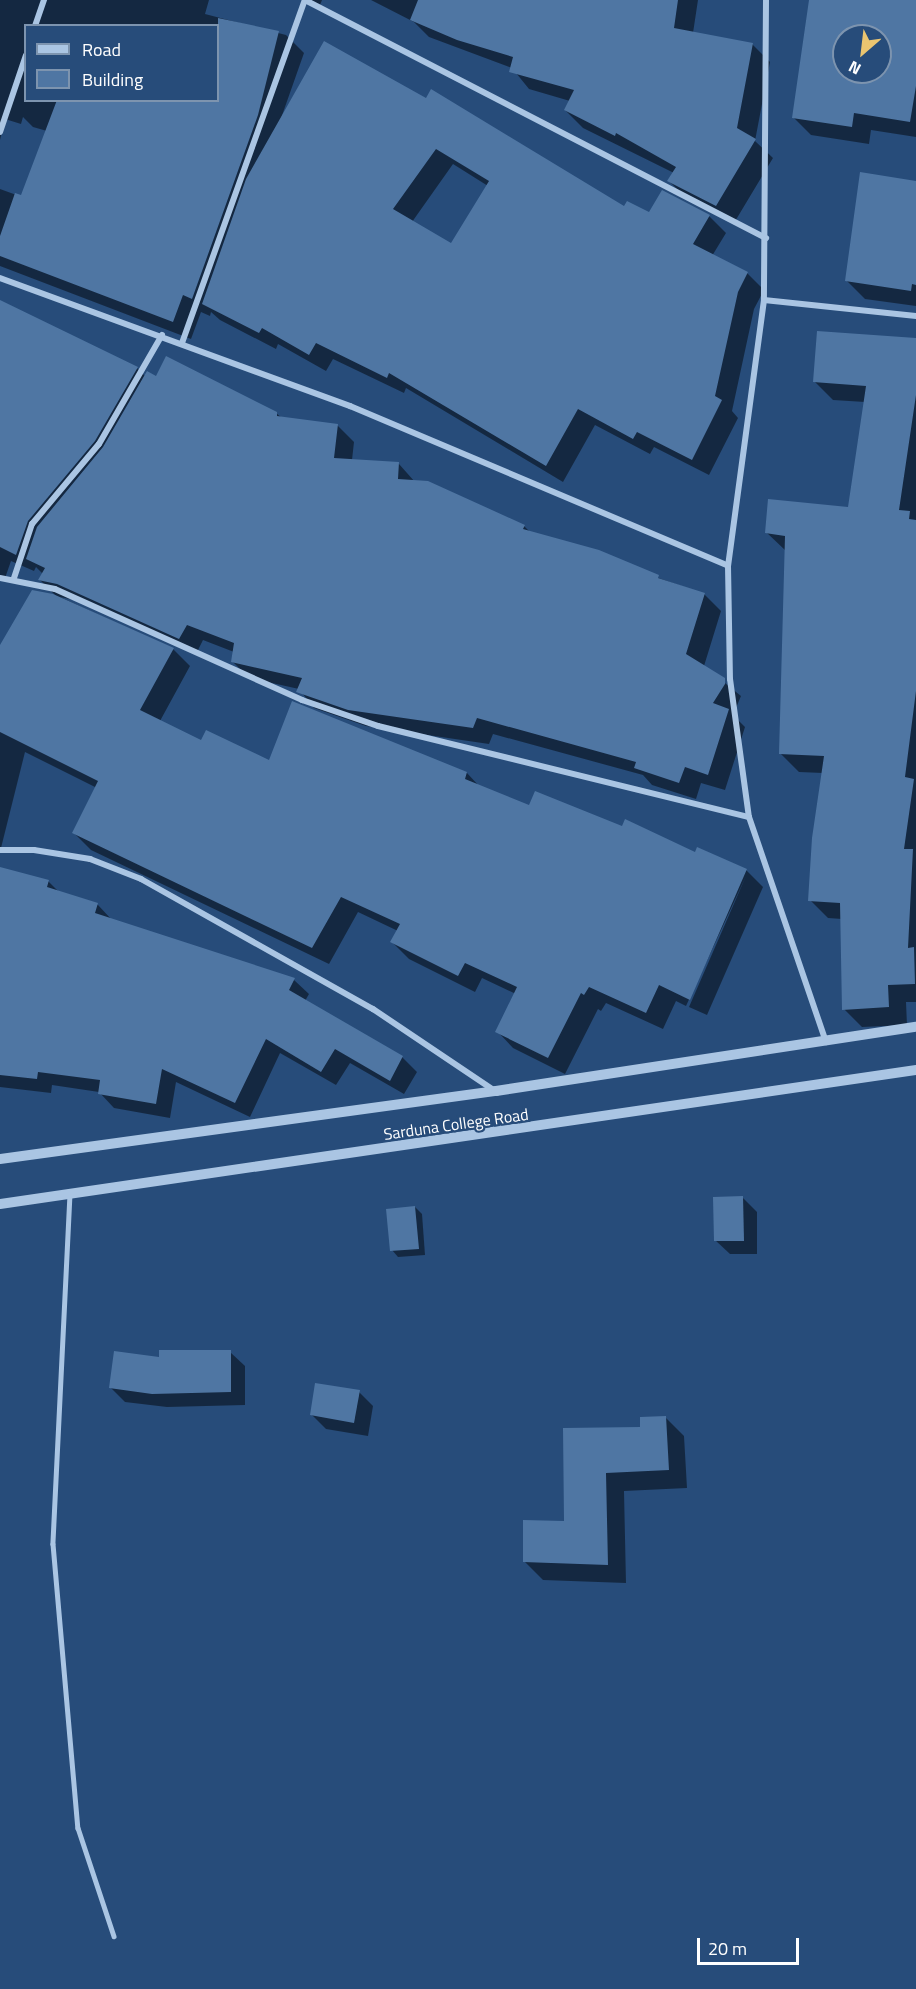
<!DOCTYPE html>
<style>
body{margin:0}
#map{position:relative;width:916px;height:1989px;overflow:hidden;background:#274c7a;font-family:"Titillium Web",sans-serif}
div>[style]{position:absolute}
.shadow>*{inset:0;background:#0007}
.building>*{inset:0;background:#4f76a3}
.service>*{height:4.5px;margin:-2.25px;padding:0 2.25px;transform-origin:2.25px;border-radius:2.25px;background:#aac5e3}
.minor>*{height:6px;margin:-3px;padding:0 3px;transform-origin:3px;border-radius:3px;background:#aac5e3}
.tertiary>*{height:10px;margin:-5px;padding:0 5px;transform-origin:5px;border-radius:5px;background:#aac5e3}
span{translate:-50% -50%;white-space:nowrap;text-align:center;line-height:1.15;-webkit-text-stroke:4.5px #274c7a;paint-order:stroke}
.street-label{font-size:16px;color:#fff}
.legend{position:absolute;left:24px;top:24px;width:195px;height:78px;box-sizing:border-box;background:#274c7a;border:2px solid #7d94af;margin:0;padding:8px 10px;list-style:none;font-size:18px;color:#fff}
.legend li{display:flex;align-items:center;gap:12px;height:30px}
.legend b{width:30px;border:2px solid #7d94af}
.north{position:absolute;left:832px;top:24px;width:60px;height:60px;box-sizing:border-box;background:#274c7a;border:2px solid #7d94af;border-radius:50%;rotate:208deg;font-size:16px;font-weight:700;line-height:24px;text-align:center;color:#fff}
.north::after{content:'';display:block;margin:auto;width:21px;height:27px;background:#ebc570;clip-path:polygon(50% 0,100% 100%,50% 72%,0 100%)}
.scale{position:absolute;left:697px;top:1938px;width:102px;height:27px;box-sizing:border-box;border:3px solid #fff;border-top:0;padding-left:8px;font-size:18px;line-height:21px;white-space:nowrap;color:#fff;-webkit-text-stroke:4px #274c7a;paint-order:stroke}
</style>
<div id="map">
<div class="shadow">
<i style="clip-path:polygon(evenodd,0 0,209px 0,205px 14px,286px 35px,304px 53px,279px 124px,328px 45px,625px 208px,650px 214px,663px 192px,709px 216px,726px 233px,712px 256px,747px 273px,764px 290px,754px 309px,732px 411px,738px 418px,709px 475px,654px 447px,650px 454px,595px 425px,563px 482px,406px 388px,404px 393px,333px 359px,326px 371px,278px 344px,276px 349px,220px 320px,211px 312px,210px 316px,201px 312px,191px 339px,0 266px,0 189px,22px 197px,47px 131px,33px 127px,23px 117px,21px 124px,5px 119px,0 140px,0 0,26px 26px,218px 26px,218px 100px,26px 100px,26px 26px,0 0,453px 164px,488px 186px,452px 245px,412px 222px,453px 164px)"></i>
<i style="clip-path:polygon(305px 0,322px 0,320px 5px)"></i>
<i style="clip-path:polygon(371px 0,698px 0,693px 33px,752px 44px,770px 62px,755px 141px,773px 158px,734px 223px,687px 199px,669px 181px,674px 173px,583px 128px,565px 110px,570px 101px,529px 89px,512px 68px,429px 37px,414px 22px)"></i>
<i style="clip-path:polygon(evenodd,811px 0,916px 0,916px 137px,871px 130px,869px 144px,811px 135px,793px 117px,811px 0,844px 36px,880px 36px,880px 72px,844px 72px,844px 36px)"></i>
<i style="clip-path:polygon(916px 183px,916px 306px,865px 299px,847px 281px)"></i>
<i style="clip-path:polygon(0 302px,137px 368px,146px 377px,276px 413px,282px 418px,338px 426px,354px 442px,352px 460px,399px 464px,415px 482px,427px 483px,524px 526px,531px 533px,704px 594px,721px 611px,704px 666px,741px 696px,733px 715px,745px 727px,725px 790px,701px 783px,696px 799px,652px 785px,643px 775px,493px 734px,489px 744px,366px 726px,314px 708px,299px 689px,249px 678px,233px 662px,234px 652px,203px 640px,196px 654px,75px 600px,60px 597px,173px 649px,190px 666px,160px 721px,202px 742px,270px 762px,293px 703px,467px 773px,480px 787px,530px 807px,622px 828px,746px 870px,763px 887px,707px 1015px,689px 1007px,746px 876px,686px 1006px,676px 1001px,663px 1029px,606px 1003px,601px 1011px,598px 1009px,565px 1074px,513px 1048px,497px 1031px,516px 994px,482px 978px,475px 992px,409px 959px,392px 942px,398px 931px,358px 912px,329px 964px,91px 850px,74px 833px,97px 788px,25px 752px,0 852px,0 648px,56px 596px,40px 580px,43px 574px,36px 567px,34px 571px,11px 561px,4px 581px,0 579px)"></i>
<i style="clip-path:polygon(916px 340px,916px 1002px,906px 1002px,907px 1025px,862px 1027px,844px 1009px,842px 919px,828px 918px,810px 900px,823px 773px,799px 772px,780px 753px,786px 551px,766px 532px,850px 508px,865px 402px,833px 400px,815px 382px)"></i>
<i style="clip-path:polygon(0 868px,48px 881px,59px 892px,98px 905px,112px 920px,294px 980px,309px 994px,305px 1001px,402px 1057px,417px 1072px,404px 1094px,350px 1063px,336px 1085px,280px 1053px,250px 1117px,176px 1082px,170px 1118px,114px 1108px,99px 1092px,52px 1085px,51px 1093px,0 1087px)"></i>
<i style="clip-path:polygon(743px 1198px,757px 1212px,757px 1254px,730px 1254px,715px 1240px)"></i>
<i style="clip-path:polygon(415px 1207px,422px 1214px,425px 1255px,398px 1257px,392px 1250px)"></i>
<i style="clip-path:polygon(230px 1352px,245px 1366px,245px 1405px,167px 1407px,125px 1402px,111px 1388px,161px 1359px)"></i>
<i style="clip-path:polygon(359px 1392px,373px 1406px,368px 1436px,326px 1429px,311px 1414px)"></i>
<i style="clip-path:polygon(665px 1417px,684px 1436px,687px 1488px,624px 1491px,626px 1583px,543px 1580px,524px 1561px,566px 1522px,642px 1429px)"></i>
</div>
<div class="building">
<i style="clip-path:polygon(418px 0,678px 0,674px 28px,753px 43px,737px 128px,756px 139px,716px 206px,667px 181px,676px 167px,616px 133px,615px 136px,564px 110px,574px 90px,509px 72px,513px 57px,457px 40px,410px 20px)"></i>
<i style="clip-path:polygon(evenodd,809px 0,916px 0,916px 86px,910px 122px,854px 113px,852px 127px,792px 118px,809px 0,844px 36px,880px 36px,880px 72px,844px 72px,844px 36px)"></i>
<i style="clip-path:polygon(218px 18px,279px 31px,258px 115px,192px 299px,183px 295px,173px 322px,0 256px,0 236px,15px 193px,21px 195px,57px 100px,218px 100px)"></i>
<i style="clip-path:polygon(evenodd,324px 41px,426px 98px,431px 89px,624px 206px,627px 201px,649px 212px,662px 190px,710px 215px,693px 244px,748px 272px,738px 292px,715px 396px,722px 400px,692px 460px,637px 432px,633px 439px,578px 409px,546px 466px,389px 373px,387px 378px,316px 343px,309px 355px,262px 328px,259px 333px,202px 304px,246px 179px,324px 41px,436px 149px,489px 181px,451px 243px,393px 209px,436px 149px)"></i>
<i style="clip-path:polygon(860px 172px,916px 181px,916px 285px,912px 284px,911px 291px,845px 281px)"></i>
<i style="clip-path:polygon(0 300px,138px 367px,95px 441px,28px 521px,16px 555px,0 547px)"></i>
<i style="clip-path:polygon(817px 331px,916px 338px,916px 395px,899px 510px,910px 511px,909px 519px,916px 520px,916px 691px,905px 777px,914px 779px,904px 849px,913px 849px,908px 948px,914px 947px,915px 984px,888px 985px,889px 1007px,842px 1010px,840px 903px,808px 901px,812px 838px,824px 756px,779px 754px,785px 536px,765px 533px,768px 499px,848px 507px,866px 386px,813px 382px)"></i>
<i style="clip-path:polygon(166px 356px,277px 412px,277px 416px,338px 424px,334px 458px,399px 462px,398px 479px,428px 481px,525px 525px,523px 529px,599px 550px,659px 575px,658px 578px,705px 593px,686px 654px,725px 678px,725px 684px,713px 703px,729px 709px,708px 775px,685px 767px,679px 783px,634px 768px,636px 762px,477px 718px,473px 728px,348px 710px,296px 692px,302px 678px,231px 662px,234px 643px,187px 625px,179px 639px,57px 584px,38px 580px,45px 568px,26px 559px,37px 527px,103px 447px,147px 371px,156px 376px)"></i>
<i style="clip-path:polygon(32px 590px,53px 594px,174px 648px,140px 710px,201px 740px,206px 730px,269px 760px,292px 701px,467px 772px,465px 779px,529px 805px,535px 791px,622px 826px,625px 819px,695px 852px,697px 847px,747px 869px,690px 1000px,659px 985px,646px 1013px,589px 987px,584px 995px,581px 993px,548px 1058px,495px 1032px,517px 987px,465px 963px,458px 976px,390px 942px,400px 924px,341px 897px,312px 948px,72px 833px,98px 781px,0 732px,0 645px)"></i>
<i style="clip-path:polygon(0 867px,49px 880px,47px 887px,98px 903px,95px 913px,295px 978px,289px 990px,403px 1056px,390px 1081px,335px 1049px,321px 1072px,266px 1039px,235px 1103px,162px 1069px,156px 1104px,98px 1094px,100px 1080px,38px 1072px,37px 1079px,0 1075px)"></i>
<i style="clip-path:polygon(743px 1196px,744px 1241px,714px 1241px,713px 1197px)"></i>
<i style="clip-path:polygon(415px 1206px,419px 1249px,390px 1251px,386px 1209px)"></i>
<i style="clip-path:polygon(159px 1350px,231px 1350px,231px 1392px,152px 1394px,109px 1388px,114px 1351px,159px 1357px)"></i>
<i style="clip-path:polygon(315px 1383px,360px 1390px,354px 1423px,310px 1415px)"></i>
<i style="clip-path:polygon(666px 1416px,669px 1470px,606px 1473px,608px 1565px,523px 1562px,523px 1520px,564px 1521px,563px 1428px,640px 1427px,640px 1417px)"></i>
</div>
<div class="service">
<i style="left:70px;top:1194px;width:350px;rotate:92.8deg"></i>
<i style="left:53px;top:1544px;width:285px;rotate:85deg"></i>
<i style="left:78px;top:1828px;width:114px;rotate:71.6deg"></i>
</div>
<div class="minor">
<i style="left:766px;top:0;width:300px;rotate:90.4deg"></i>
<i style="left:764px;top:300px;width:268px;rotate:97.7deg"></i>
<i style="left:728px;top:566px;width:113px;rotate:89deg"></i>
<i style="left:730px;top:679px;width:139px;rotate:82.2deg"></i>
<i style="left:749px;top:817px;width:238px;rotate:71.1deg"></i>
<i style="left:35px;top:26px;width:28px;rotate:-71deg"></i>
<i style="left:0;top:132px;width:81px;rotate:-71.3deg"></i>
<i style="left:0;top:278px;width:373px;rotate:20.1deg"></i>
<i style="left:350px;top:406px;width:410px;rotate:22.9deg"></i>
<i style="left:764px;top:300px;width:153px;rotate:6deg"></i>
<i style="left:182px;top:343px;width:364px;rotate:-70.3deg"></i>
<i style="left:305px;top:0;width:519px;rotate:27.31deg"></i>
<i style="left:0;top:578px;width:56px;rotate:11.3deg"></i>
<i style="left:55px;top:589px;width:271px;rotate:24.2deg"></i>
<i style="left:302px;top:700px;width:80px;rotate:18.9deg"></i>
<i style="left:378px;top:726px;width:382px;rotate:13.8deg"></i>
<i style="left:14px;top:578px;width:57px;rotate:-71.6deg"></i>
<i style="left:32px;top:524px;width:104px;rotate:-50.1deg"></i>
<i style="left:99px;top:444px;width:126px;rotate:-60deg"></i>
<i style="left:0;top:850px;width:34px"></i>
<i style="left:34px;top:850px;width:57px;rotate:9.1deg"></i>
<i style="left:90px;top:859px;width:55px;rotate:21.4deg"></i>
<i style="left:141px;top:879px;width:266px;rotate:29.3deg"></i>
<i style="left:373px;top:1009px;width:147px;rotate:33.9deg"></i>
</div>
<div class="tertiary">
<i style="left:0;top:1159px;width:501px;rotate:-7.81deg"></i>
<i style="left:496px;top:1091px;width:425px;rotate:-8.7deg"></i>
<i style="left:0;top:1204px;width:926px;rotate:-8.32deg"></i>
</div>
<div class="street-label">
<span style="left:456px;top:1124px;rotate:-8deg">Sarduna College Road</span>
</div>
<ul class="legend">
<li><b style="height:8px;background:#aac5e3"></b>Road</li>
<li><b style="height:16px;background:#4f76a3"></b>Building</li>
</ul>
<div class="north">N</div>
<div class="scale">20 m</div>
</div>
